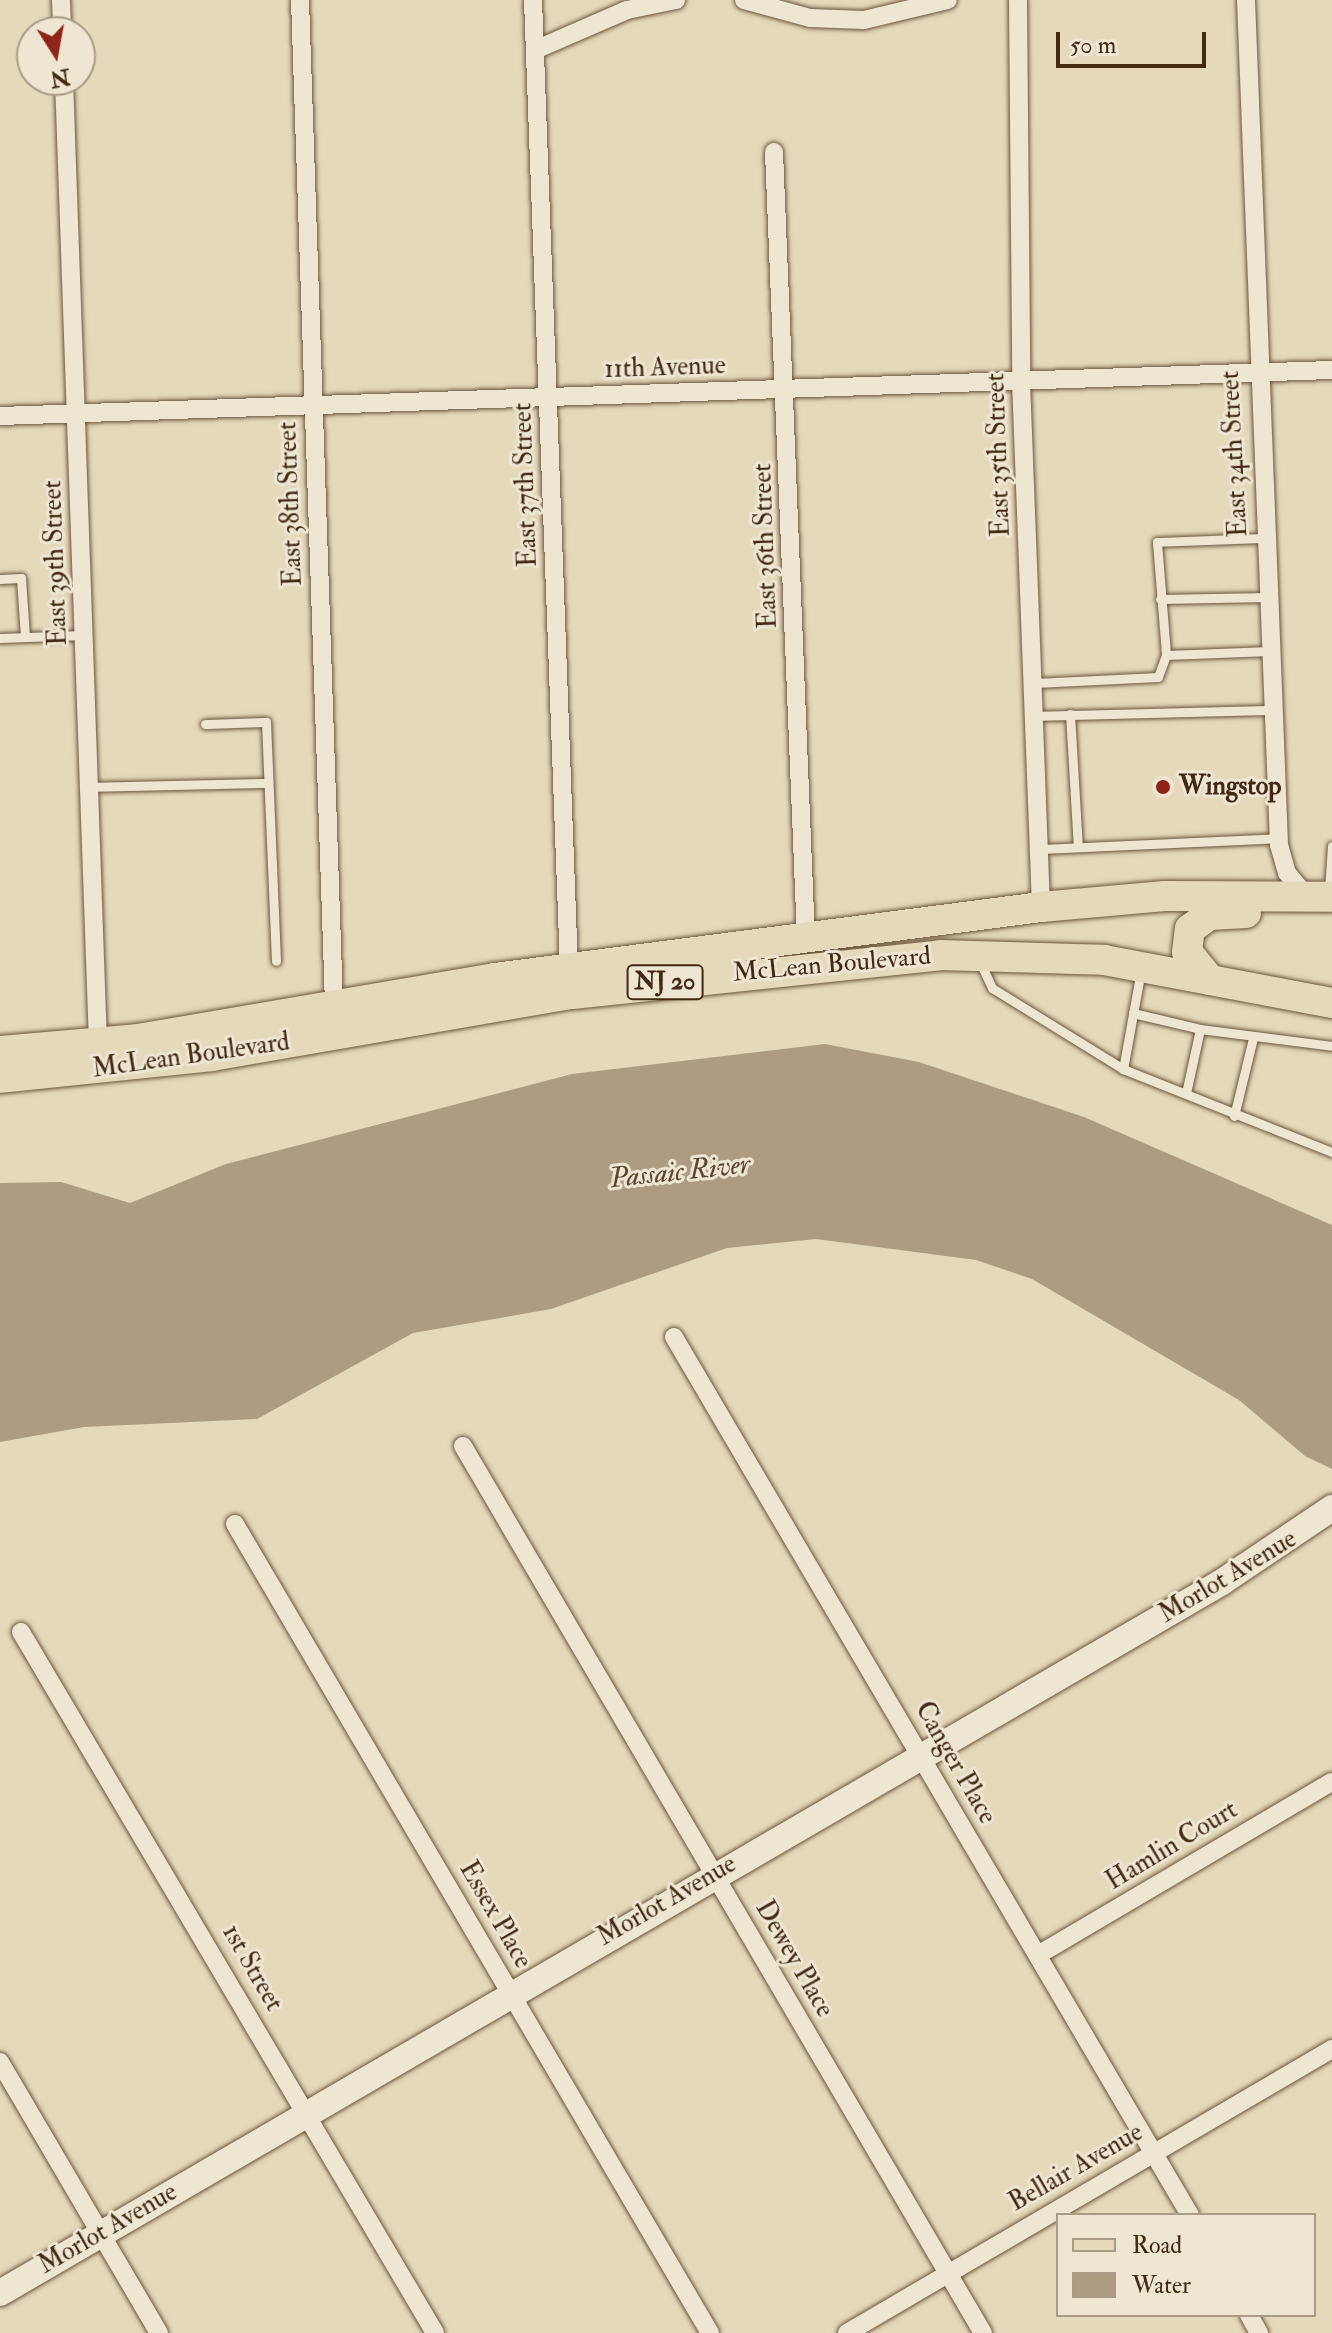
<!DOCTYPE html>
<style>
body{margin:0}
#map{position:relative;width:1332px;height:2333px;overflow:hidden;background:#e5d8bb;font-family:"IM FELL Double Pica",serif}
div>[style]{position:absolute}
.water>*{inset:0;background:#ae9c82}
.roads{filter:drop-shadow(0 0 2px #6c553c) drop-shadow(0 0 2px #6c553c)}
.service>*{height:9px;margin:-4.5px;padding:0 4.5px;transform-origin:4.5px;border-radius:4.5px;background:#eee6d3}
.minor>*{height:18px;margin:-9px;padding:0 9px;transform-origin:9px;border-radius:9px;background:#eee6d3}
.secondary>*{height:26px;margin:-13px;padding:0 13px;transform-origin:13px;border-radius:13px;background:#eee6d3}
.primary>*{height:30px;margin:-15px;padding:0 15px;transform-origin:15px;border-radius:15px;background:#e5d8bb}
.dots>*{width:22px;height:22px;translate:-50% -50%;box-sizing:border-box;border:4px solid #eee6d3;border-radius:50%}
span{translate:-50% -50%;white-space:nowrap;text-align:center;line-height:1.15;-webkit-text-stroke:6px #eee6d3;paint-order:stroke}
.shield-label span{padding:2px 6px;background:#eee6d3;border:2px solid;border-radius:6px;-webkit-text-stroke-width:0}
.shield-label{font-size:24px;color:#432912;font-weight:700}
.street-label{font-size:26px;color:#432912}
.poi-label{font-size:26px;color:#432912;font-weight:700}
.left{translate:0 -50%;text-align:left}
.water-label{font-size:28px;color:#5e462e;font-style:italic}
.legend{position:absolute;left:1056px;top:2213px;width:260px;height:104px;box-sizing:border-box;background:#eee6d3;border:2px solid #aa9a86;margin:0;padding:10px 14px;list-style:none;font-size:24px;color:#432912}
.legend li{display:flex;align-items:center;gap:16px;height:40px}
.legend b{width:40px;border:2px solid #aa9a86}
.north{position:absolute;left:16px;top:16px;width:80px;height:80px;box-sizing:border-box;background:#eee6d3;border:2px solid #aa9a86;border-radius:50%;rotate:169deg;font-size:22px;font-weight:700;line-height:32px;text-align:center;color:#432912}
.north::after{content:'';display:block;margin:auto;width:28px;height:36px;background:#8f2418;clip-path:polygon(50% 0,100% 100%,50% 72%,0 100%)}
.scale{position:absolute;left:1056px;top:32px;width:150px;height:36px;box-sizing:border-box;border:4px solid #432912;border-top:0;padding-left:10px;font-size:24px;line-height:28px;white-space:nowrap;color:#432912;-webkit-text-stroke:6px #eee6d3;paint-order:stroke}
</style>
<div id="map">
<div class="water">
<i style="clip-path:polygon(825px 1044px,919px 1062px,1084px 1117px,1332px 1225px,1332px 1469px,1305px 1456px,1239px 1400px,1032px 1279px,976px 1260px,816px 1239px,727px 1248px,551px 1309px,413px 1333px,257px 1419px,84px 1427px,0 1442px,0 1183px,61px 1182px,130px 1203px,226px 1164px,572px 1074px)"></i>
</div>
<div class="roads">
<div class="service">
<i style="left:1265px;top:538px;width:108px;rotate:177.9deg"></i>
<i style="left:1157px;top:542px;width:113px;rotate:85.4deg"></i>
<i style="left:1166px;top:655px;width:104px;rotate:-2.2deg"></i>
<i style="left:0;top:579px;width:21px;rotate:-3deg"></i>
<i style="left:21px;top:578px;width:59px;rotate:86.1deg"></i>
<i style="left:1160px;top:599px;width:108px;rotate:-1.1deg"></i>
<i style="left:0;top:638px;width:84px;rotate:-2deg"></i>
<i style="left:1035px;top:683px;width:123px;rotate:-2.8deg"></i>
<i style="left:1158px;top:677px;width:23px;rotate:-70deg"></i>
<i style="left:1070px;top:714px;width:133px;rotate:86.6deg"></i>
<i style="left:1036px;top:716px;width:237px;rotate:-1.5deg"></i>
<i style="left:205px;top:724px;width:61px;rotate:-1.9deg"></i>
<i style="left:266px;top:722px;width:239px;rotate:87.6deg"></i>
<i style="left:89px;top:787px;width:179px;rotate:-1.3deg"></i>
<i style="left:1040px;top:849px;width:239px;rotate:-2.6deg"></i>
<i style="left:1329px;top:891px;width:45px;rotate:-86.2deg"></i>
<i style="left:980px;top:962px;width:29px;rotate:65deg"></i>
<i style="left:992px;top:988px;width:154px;rotate:31.7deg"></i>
<i style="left:1141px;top:970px;width:101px;rotate:100.3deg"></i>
<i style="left:1123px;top:1069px;width:225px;rotate:21.7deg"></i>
<i style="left:1133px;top:1013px;width:69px;rotate:13.4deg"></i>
<i style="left:1200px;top:1029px;width:66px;rotate:102.3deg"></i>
<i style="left:1200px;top:1029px;width:133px;rotate:7.3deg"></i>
<i style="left:1234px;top:1116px;width:80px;rotate:-76.3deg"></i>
</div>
<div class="minor">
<i style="left:61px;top:0;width:32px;rotate:88deg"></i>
<i style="left:300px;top:0;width:1007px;rotate:88.06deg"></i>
<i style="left:533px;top:0;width:969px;rotate:87.87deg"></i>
<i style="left:744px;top:0;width:68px;rotate:15.3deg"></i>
<i style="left:810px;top:18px;width:54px;rotate:2.1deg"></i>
<i style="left:864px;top:20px;width:86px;rotate:-13.4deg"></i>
<i style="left:1018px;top:0;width:381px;rotate:89.5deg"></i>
<i style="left:1021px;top:381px;width:526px;rotate:87.82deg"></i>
<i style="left:1246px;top:0;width:846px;rotate:87.76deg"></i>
<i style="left:1279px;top:845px;width:29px;rotate:74deg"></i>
<i style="left:1287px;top:873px;width:30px;rotate:50deg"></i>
<i style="left:535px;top:50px;width:100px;rotate:-23.5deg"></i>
<i style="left:627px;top:10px;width:50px;rotate:-11.5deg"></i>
<i style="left:64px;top:80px;width:965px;rotate:87.98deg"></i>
<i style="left:774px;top:152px;width:787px;rotate:87.67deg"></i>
<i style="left:0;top:416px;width:1333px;rotate:-1.98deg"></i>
<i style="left:674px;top:1337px;width:1018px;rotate:59.56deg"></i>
<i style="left:463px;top:1446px;width:1028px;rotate:59.62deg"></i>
<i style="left:235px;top:1524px;width:938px;rotate:59.58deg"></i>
<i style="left:21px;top:1632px;width:814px;rotate:59.43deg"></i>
<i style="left:1038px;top:1955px;width:341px;rotate:-30.5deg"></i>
<i style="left:0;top:2062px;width:314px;rotate:59.6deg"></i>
<i style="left:1249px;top:2315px;width:21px;rotate:61deg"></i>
<i style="left:847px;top:2333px;width:562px;rotate:-30.35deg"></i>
</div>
<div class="secondary">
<i style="left:0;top:2293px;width:1414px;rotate:-30.19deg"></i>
<i style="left:1222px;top:1582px;width:133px;rotate:-33.9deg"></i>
</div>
<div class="primary">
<i style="left:1210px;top:980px;width:36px;rotate:-129deg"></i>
<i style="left:1187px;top:952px;width:23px;rotate:-83deg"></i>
<i style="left:1190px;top:929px;width:24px;rotate:-36deg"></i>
<i style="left:1209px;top:915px;width:37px;rotate:-3deg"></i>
<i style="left:0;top:1051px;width:139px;rotate:-5deg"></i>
<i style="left:138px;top:1039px;width:362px;rotate:-9.7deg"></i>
<i style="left:495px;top:978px;width:551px;rotate:-7.41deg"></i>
<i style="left:1041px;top:907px;width:124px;rotate:-5.1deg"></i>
<i style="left:1165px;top:896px;width:167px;rotate:0.3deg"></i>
<i style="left:0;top:1078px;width:213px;rotate:-5.9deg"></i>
<i style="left:212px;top:1056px;width:365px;rotate:-9.8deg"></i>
<i style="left:572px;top:994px;width:370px;rotate:-6deg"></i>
<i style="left:940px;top:955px;width:164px;rotate:1.7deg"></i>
<i style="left:1104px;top:960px;width:232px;rotate:10.7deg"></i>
</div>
</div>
<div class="dots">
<i style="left:1163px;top:787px;background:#8f2418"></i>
</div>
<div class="shield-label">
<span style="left:665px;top:982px">NJ 20</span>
</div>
<div class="street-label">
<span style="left:665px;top:368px;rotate:-2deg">11th Avenue</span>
<span style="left:1235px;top:454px;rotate:-93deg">East 34th Street</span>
<span style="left:999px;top:455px;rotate:-92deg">East 35th Street</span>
<span style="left:526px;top:485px;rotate:-92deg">East 37th Street</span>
<span style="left:291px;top:504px;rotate:-92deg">East 38th Street</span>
<span style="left:766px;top:546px;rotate:-92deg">East 36th Street</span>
<span style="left:56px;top:563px;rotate:-92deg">East 39th Street</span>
<span style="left:832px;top:965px;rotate:-5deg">McLean Boulevard</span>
<span style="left:191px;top:1056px;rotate:-8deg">McLean Boulevard</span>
<span style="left:1228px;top:1577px;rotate:-31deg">Morlot Avenue</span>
<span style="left:955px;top:1763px;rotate:60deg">Canger Place</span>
<span style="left:1172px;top:1846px;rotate:-31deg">Hamlin Court</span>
<span style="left:667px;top:1901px;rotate:-30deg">Morlot Avenue</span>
<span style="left:495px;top:1915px;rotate:60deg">Essex Place</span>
<span style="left:794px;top:1959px;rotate:60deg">Dewey Place</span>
<span style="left:252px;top:1968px;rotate:60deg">1st Street</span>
<span style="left:1076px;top:2168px;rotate:-30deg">Bellair Avenue</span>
<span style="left:108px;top:2229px;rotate:-30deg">Morlot Avenue</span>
</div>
<div class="poi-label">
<span class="left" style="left:1179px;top:787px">Wingstop</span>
</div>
<div class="water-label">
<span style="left:680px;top:1172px;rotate:-6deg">Passaic River</span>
</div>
<ul class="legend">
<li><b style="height:10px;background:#e5d8bb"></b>Road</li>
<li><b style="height:22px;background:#ae9c82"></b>Water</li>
</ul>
<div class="north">N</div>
<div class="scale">50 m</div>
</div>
